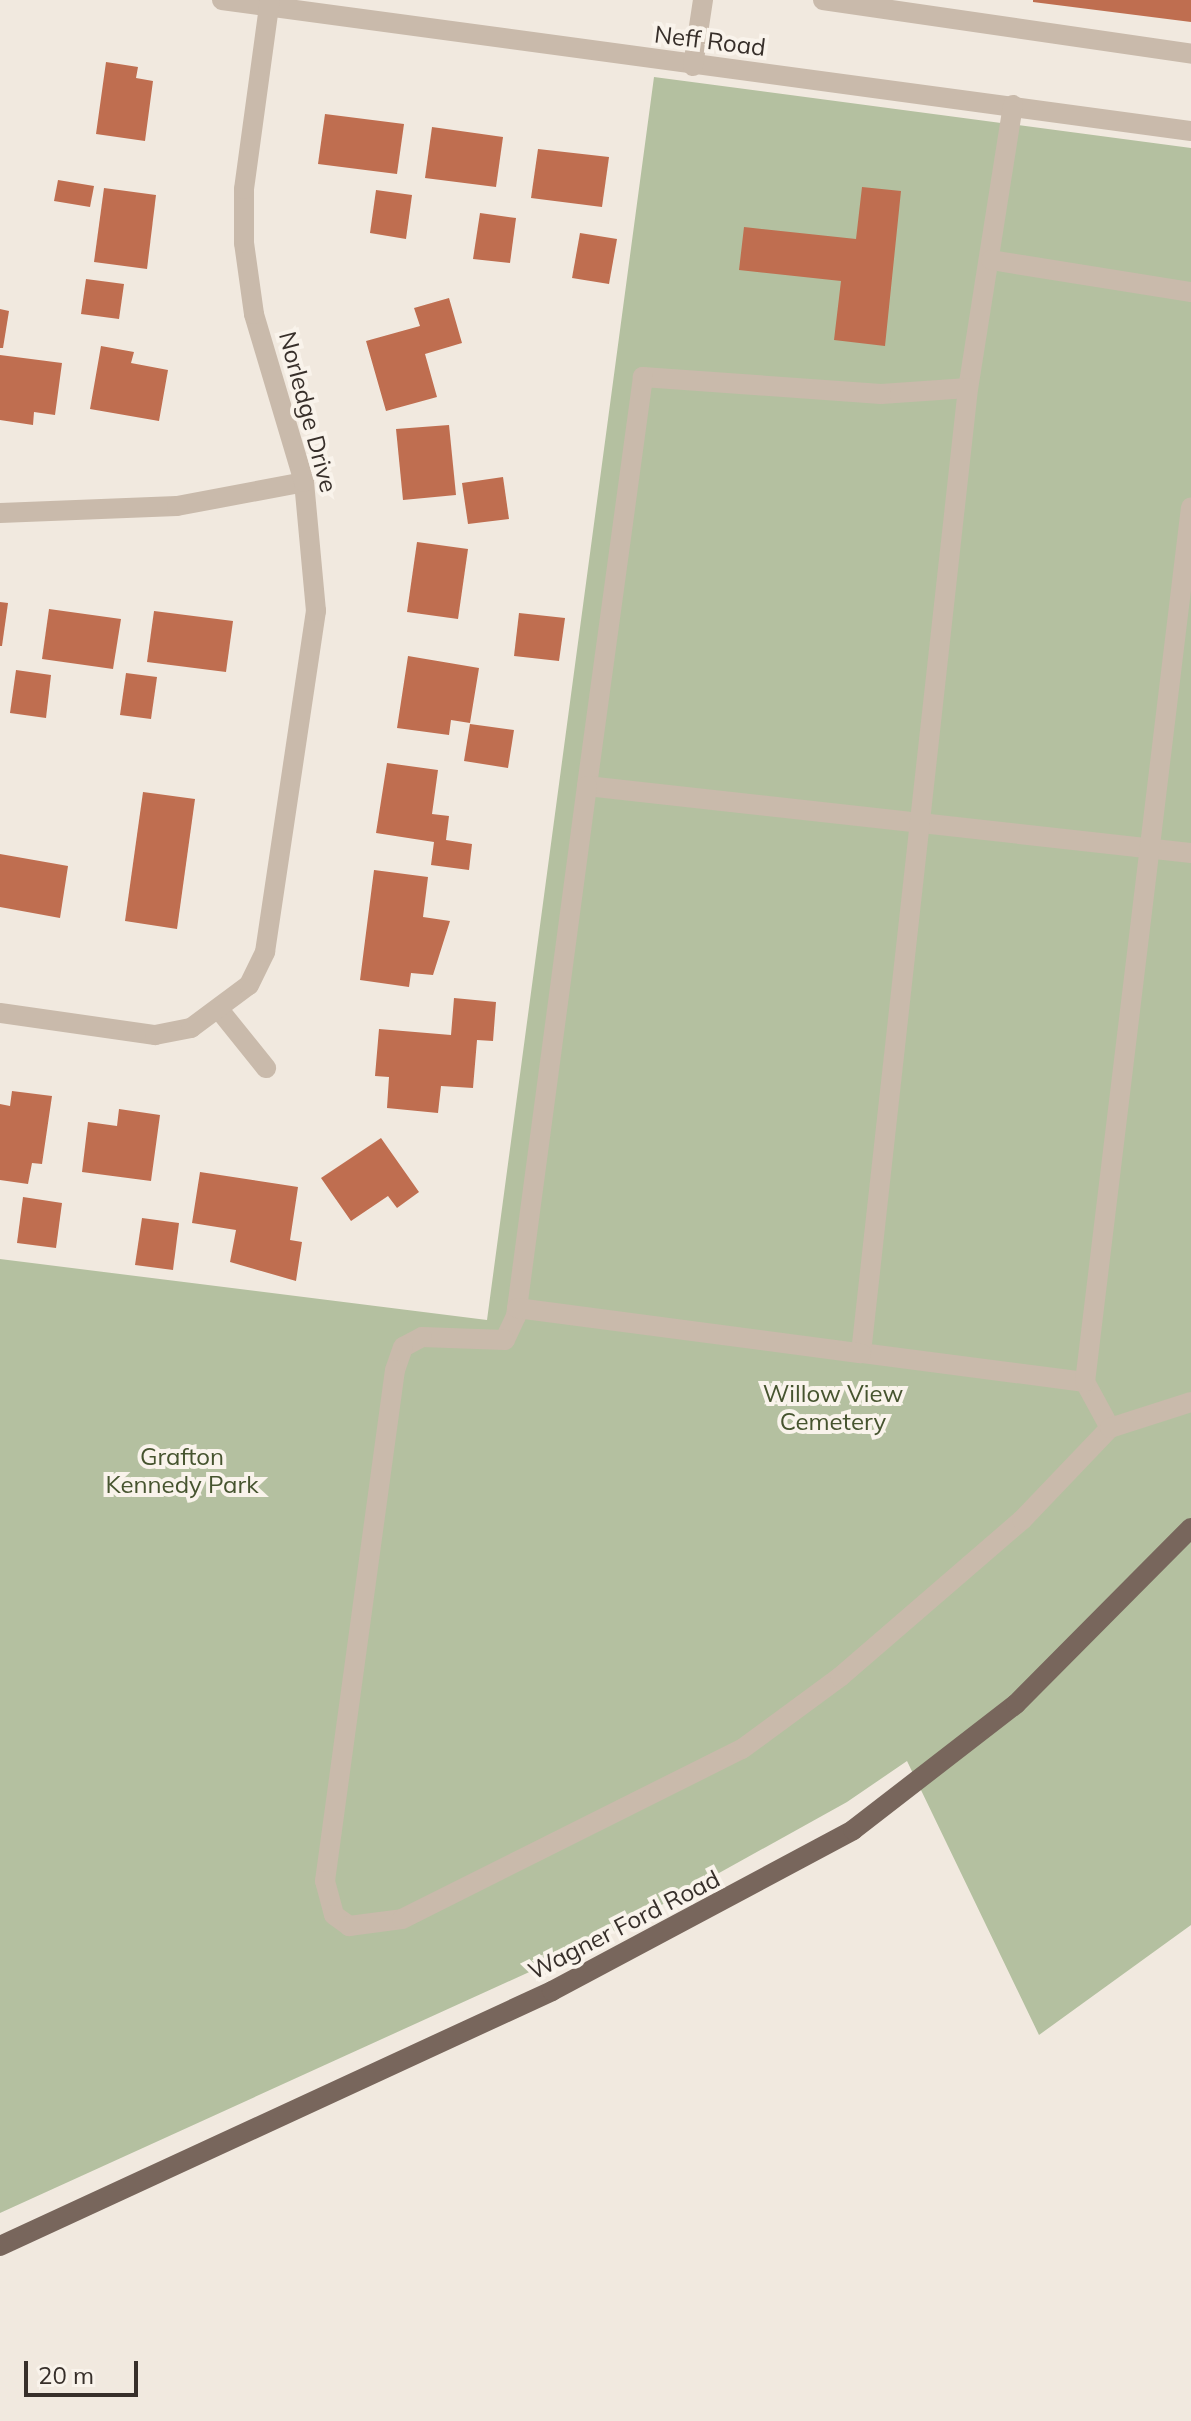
<!DOCTYPE html>
<style>
body{margin:0}
#map{position:relative;width:1191px;height:2421px;overflow:hidden;background:#f1e9df;font-family:Mulish,sans-serif}
div>[style]{position:absolute}
.green>*{inset:0;background:#b4c0a0}
.building>*{inset:0;background:#bf6e50}
.minor>*{height:20px;margin:-10px;padding:0 10px;transform-origin:10px;border-radius:10px;background:#c9baab}
.major>*{height:20px;margin:-10px;padding:0 10px;transform-origin:10px;border-radius:10px;background:#78665c}
span{translate:-50% -50%;white-space:nowrap;text-align:center;line-height:1.15;-webkit-text-stroke:8px #f9f3eb;paint-order:stroke}
.street-label{font-size:24px;color:#372f2a}
.park-label{font-size:24px;color:#46542f}
.scale{position:absolute;left:24px;top:2361px;width:114px;height:36px;box-sizing:border-box;border:4px solid #372f2a;border-top:0;padding-left:10px;font-size:24px;line-height:28px;white-space:nowrap;color:#372f2a;-webkit-text-stroke:6px #f9f3eb;paint-order:stroke}
</style>
<div id="map">
<div class="green">
<i style="clip-path:polygon(654px 77px,1191px 148px,1191px 1925px,1039px 2035px,907px 1761px,847px 1802px,595px 1942px,0 2213px,0 1259px,487px 1320px)"></i>
</div>
<div class="building">
<i style="clip-path:polygon(1033px 0,1191px 0,1191px 22px,1033px 2px)"></i>
<i style="clip-path:polygon(106px 62px,138px 67px,136px 78px,153px 81px,145px 141px,96px 134px)"></i>
<i style="clip-path:polygon(325px 114px,404px 124px,397px 174px,318px 164px)"></i>
<i style="clip-path:polygon(432px 127px,503px 137px,496px 187px,425px 178px)"></i>
<i style="clip-path:polygon(538px 149px,609px 157px,602px 207px,531px 198px)"></i>
<i style="clip-path:polygon(58px 180px,94px 186px,90px 207px,54px 201px)"></i>
<i style="clip-path:polygon(862px 187px,901px 191px,885px 346px,834px 340px,841px 281px,739px 270px,744px 227px,856px 239px)"></i>
<i style="clip-path:polygon(104px 188px,156px 195px,147px 269px,94px 262px)"></i>
<i style="clip-path:polygon(376px 190px,412px 195px,406px 239px,370px 233px)"></i>
<i style="clip-path:polygon(480px 213px,516px 218px,510px 263px,473px 259px)"></i>
<i style="clip-path:polygon(580px 233px,617px 239px,609px 284px,572px 278px)"></i>
<i style="clip-path:polygon(86px 279px,124px 284px,119px 319px,81px 314px)"></i>
<i style="clip-path:polygon(449px 298px,462px 343px,425px 354px,437px 397px,386px 411px,366px 341px,420px 326px,414px 308px)"></i>
<i style="clip-path:polygon(0 309px,9px 311px,3px 348px,0 348px)"></i>
<i style="clip-path:polygon(101px 346px,134px 352px,131px 363px,168px 370px,159px 421px,90px 409px)"></i>
<i style="clip-path:polygon(0 355px,62px 363px,55px 415px,34px 412px,33px 425px,0 420px)"></i>
<i style="clip-path:polygon(449px 425px,456px 495px,403px 500px,396px 429px)"></i>
<i style="clip-path:polygon(503px 477px,509px 519px,468px 524px,462px 483px)"></i>
<i style="clip-path:polygon(417px 542px,468px 549px,458px 619px,407px 612px)"></i>
<i style="clip-path:polygon(0 602px,8px 603px,2px 646px,0 646px)"></i>
<i style="clip-path:polygon(49px 609px,121px 619px,113px 669px,42px 659px)"></i>
<i style="clip-path:polygon(154px 611px,233px 621px,226px 672px,147px 662px)"></i>
<i style="clip-path:polygon(519px 613px,565px 618px,559px 661px,514px 656px)"></i>
<i style="clip-path:polygon(408px 656px,479px 668px,470px 723px,451px 720px,449px 735px,397px 728px)"></i>
<i style="clip-path:polygon(16px 670px,51px 675px,46px 718px,10px 713px)"></i>
<i style="clip-path:polygon(126px 673px,157px 677px,151px 719px,120px 715px)"></i>
<i style="clip-path:polygon(470px 724px,514px 730px,508px 768px,464px 761px)"></i>
<i style="clip-path:polygon(387px 763px,438px 770px,432px 814px,449px 816px,446px 840px,472px 844px,469px 870px,431px 865px,434px 842px,376px 833px)"></i>
<i style="clip-path:polygon(143px 792px,195px 799px,177px 929px,125px 921px)"></i>
<i style="clip-path:polygon(0 854px,68px 866px,60px 918px,0 907px)"></i>
<i style="clip-path:polygon(374px 870px,428px 877px,423px 917px,450px 921px,433px 975px,411px 973px,409px 987px,360px 980px)"></i>
<i style="clip-path:polygon(454px 998px,496px 1002px,493px 1041px,477px 1040px,473px 1088px,441px 1086px,438px 1113px,387px 1108px,389px 1077px,375px 1076px,379px 1029px,451px 1035px)"></i>
<i style="clip-path:polygon(12px 1091px,52px 1096px,42px 1164px,32px 1163px,28px 1184px,0 1180px,0 1104px,10px 1106px)"></i>
<i style="clip-path:polygon(119px 1109px,160px 1115px,151px 1181px,82px 1172px,88px 1122px,117px 1126px)"></i>
<i style="clip-path:polygon(381px 1138px,419px 1192px,397px 1208px,388px 1196px,351px 1221px,321px 1178px)"></i>
<i style="clip-path:polygon(200px 1172px,298px 1187px,290px 1240px,302px 1242px,296px 1281px,230px 1262px,236px 1230px,192px 1223px)"></i>
<i style="clip-path:polygon(23px 1197px,62px 1203px,56px 1248px,17px 1243px)"></i>
<i style="clip-path:polygon(142px 1218px,179px 1223px,173px 1270px,135px 1265px)"></i>
</div>
<div class="minor">
<i style="left:222px;top:0;width:978px;rotate:7.7deg"></i>
<i style="left:823px;top:0;width:372px;rotate:8.3deg"></i>
<i style="left:693px;top:66px;width:67px;rotate:-81.4deg"></i>
<i style="left:1013px;top:105px;width:287px;rotate:99deg"></i>
<i style="left:968px;top:388px;width:87px;rotate:176.1deg"></i>
<i style="left:881px;top:394px;width:239px;rotate:-175.9deg"></i>
<i style="left:643px;top:377px;width:413px;rotate:97.8deg"></i>
<i style="left:587px;top:786px;width:608px;rotate:6.33deg"></i>
<i style="left:991px;top:260px;width:203px;rotate:9.1deg"></i>
<i style="left:0;top:513px;width:177px;rotate:-2.3deg"></i>
<i style="left:177px;top:506px;width:129px;rotate:-10.7deg"></i>
<i style="left:587px;top:786px;width:535px;rotate:97.63deg"></i>
<i style="left:516px;top:1316px;width:26px;rotate:115deg"></i>
<i style="left:505px;top:1340px;width:83px;rotate:-177.9deg"></i>
<i style="left:422px;top:1337px;width:21px;rotate:152deg"></i>
<i style="left:403px;top:1347px;width:24px;rotate:109deg"></i>
<i style="left:395px;top:1370px;width:516px;rotate:97.8deg"></i>
<i style="left:325px;top:1881px;width:35px;rotate:75deg"></i>
<i style="left:334px;top:1915px;width:19px;rotate:36deg"></i>
<i style="left:349px;top:1926px;width:53px;rotate:-7.5deg"></i>
<i style="left:402px;top:1919px;width:380px;rotate:-26.6deg"></i>
<i style="left:742px;top:1749px;width:122px;rotate:-36.3deg"></i>
<i style="left:840px;top:1677px;width:240px;rotate:-40.8deg"></i>
<i style="left:1022px;top:1520px;width:127px;rotate:-46.3deg"></i>
<i style="left:1110px;top:1428px;width:52px;rotate:-118.5deg"></i>
<i style="left:1085px;top:1382px;width:226px;rotate:-172.6deg"></i>
<i style="left:861px;top:1353px;width:971px;rotate:-83.67deg"></i>
<i style="left:221px;top:1012px;width:72px;rotate:51.2deg"></i>
<i style="left:0;top:1013px;width:157px;rotate:8.1deg"></i>
<i style="left:155px;top:1035px;width:37px;rotate:-11deg"></i>
<i style="left:191px;top:1028px;width:72px;rotate:-36.6deg"></i>
<i style="left:249px;top:985px;width:37px;rotate:-64deg"></i>
<i style="left:265px;top:952px;width:345px;rotate:-81.5deg"></i>
<i style="left:316px;top:611px;width:130px;rotate:-95.3deg"></i>
<i style="left:304px;top:482px;width:175px;rotate:-106.6deg"></i>
<i style="left:254px;top:314px;width:72px;rotate:-98deg"></i>
<i style="left:244px;top:243px;width:54px;rotate:-90deg"></i>
<i style="left:244px;top:189px;width:191px;rotate:-82.2deg"></i>
<i style="left:517px;top:1308px;width:347px;rotate:7.5deg"></i>
<i style="left:1085px;top:1382px;width:881px;rotate:-83.09deg"></i>
<i style="left:1110px;top:1428px;width:85px;rotate:-17.8deg"></i>
</div>
<div class="major">
<i style="left:0;top:2246px;width:608px;rotate:-24.79deg"></i>
<i style="left:552px;top:1991px;width:341px;rotate:-28.1deg"></i>
<i style="left:853px;top:1830px;width:206px;rotate:-37.7deg"></i>
<i style="left:1016px;top:1704px;width:248px;rotate:-45.2deg"></i>
</div>
<div class="street-label">
<span style="left:710px;top:41px;rotate:7deg">Neff Road</span>
<span style="left:308px;top:412px;rotate:75deg">Norledge Drive</span>
<span style="left:624px;top:1925px;rotate:-27deg">Wagner Ford Road</span>
</div>
<div class="park-label">
<span style="left:833px;top:1408px">Willow View<br>Cemetery</span>
<span style="left:182px;top:1471px">Grafton<br>Kennedy Park</span>
</div>
<div class="scale">20 m</div>
</div>
